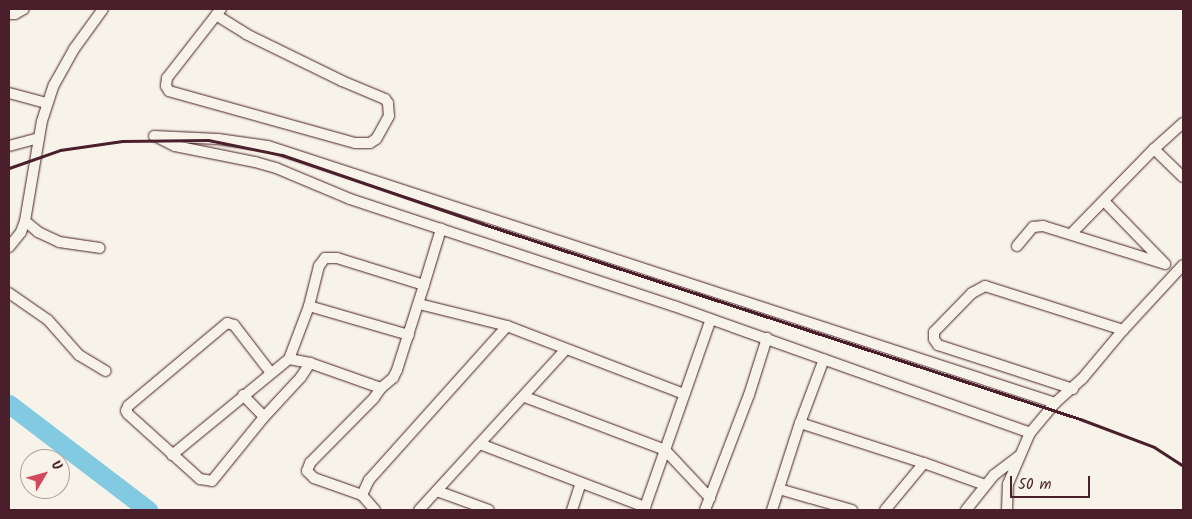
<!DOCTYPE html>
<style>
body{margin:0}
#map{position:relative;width:1192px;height:519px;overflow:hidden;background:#f7f3e8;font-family:Kalam,sans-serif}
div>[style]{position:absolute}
.river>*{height:19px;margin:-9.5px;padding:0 9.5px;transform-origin:9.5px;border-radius:9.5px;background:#81cae2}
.roads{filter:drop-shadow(0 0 1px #4a1f2b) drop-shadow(0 0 1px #4a1f2b)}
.street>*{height:10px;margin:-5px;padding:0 5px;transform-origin:5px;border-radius:5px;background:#f7f3e8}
.rail>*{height:3px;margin:-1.5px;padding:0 1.5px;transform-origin:1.5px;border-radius:1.5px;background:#4a1f2b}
span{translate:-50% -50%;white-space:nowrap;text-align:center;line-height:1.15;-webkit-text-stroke:4.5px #f7f3e8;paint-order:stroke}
.frame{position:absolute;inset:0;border:10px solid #4a1f2b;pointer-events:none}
.north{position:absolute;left:20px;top:449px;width:50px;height:50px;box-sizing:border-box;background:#f7f3e8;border:1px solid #b29e9c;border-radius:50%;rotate:53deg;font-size:14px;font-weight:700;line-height:20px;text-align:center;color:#4a1f2b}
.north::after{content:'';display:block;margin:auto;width:18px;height:22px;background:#d1495b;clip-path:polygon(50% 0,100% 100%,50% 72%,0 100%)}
.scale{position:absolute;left:1010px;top:476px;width:80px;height:22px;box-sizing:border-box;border:2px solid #4a1f2b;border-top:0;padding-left:6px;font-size:15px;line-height:18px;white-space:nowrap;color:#4a1f2b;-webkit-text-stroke:4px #f7f3e8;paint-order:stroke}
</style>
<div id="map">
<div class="river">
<i style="left:9px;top:404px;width:175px;rotate:37.3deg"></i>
</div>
<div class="roads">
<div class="street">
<i style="left:9px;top:14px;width:6px"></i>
<i style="left:15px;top:14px;width:10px;rotate:-29deg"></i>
<i style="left:216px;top:15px;width:36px;rotate:32deg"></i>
<i style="left:246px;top:34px;width:107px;rotate:26.1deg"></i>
<i style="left:342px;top:81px;width:47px;rotate:22.7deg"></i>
<i style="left:385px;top:99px;width:5px;rotate:53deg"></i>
<i style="left:388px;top:103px;width:13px;rotate:86deg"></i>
<i style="left:389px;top:116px;width:26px;rotate:119deg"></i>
<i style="left:376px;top:139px;width:7px;rotate:146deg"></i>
<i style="left:370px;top:143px;width:15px;rotate:180deg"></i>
<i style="left:355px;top:143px;width:193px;rotate:-164.4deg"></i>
<i style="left:169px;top:91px;width:6px;rotate:-121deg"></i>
<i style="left:166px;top:86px;width:8px;rotate:-83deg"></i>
<i style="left:167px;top:78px;width:88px;rotate:-52deg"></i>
<i style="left:9px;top:93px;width:39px;rotate:15deg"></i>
<i style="left:154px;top:136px;width:64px;rotate:2.7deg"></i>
<i style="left:218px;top:139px;width:50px;rotate:8deg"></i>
<i style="left:268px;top:146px;width:828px;rotate:18.08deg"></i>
<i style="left:157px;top:137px;width:20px;rotate:27deg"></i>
<i style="left:175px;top:146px;width:82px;rotate:11.3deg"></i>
<i style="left:255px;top:162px;width:22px;rotate:16deg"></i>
<i style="left:276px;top:168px;width:80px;rotate:22.7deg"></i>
<i style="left:350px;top:199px;width:341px;rotate:18.3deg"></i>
<i style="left:674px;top:306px;width:378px;rotate:19.6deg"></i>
<i style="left:9px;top:146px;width:31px;rotate:-15deg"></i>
<i style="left:1154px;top:149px;width:40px;rotate:44deg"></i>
<i style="left:1104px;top:201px;width:86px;rotate:45.9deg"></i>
<i style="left:25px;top:221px;width:17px;rotate:40deg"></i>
<i style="left:38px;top:232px;width:23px;rotate:25deg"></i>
<i style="left:59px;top:242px;width:41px;rotate:8.3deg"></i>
<i style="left:1071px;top:234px;width:119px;rotate:-45.7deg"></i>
<i style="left:1154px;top:149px;width:39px;rotate:-42deg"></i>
<i style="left:1017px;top:246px;width:25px;rotate:-50deg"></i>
<i style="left:1033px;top:227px;width:10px;rotate:-6deg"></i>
<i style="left:1043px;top:226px;width:128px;rotate:17.3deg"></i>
<i style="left:9px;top:247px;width:19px;rotate:-51deg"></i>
<i style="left:21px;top:232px;width:12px;rotate:-70deg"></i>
<i style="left:25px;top:221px;width:101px;rotate:-80.4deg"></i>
<i style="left:42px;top:121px;width:38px;rotate:-72deg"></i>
<i style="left:54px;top:85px;width:41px;rotate:-60.9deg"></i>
<i style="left:74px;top:49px;width:49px;rotate:-54.1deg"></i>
<i style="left:9px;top:293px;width:47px;rotate:34.7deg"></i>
<i style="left:48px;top:320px;width:47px;rotate:48.5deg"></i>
<i style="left:79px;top:355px;width:31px;rotate:31deg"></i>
<i style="left:419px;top:304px;width:91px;rotate:14deg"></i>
<i style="left:507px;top:326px;width:190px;rotate:21deg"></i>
<i style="left:309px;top:306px;width:104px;rotate:16.2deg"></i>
<i style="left:310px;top:363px;width:75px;rotate:19.4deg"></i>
<i style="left:381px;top:388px;width:16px;rotate:-40deg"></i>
<i style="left:393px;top:378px;width:9px;rotate:-63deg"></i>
<i style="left:397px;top:370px;width:89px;rotate:-72.4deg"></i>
<i style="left:271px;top:373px;width:61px;rotate:-127.6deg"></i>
<i style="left:234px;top:325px;width:7px;rotate:-164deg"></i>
<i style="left:227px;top:323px;width:129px;rotate:140deg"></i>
<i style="left:128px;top:406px;width:5px;rotate:112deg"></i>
<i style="left:126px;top:411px;width:4px;rotate:56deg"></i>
<i style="left:128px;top:414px;width:97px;rotate:42.1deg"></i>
<i style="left:200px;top:479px;width:12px;rotate:9deg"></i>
<i style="left:212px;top:481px;width:82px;rotate:-50.9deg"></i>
<i style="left:264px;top:417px;width:54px;rotate:-47.2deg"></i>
<i style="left:301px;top:377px;width:17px;rotate:-57deg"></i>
<i style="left:310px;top:363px;width:21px;rotate:-169deg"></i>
<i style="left:1073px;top:389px;width:142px;rotate:-161.9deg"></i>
<i style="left:938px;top:345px;width:7px;rotate:-124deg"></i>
<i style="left:934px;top:339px;width:7px;rotate:-90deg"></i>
<i style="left:934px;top:332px;width:54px;rotate:-45.7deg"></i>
<i style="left:972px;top:293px;width:15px;rotate:-28deg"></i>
<i style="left:985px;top:286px;width:145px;rotate:17.7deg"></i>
<i style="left:243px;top:395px;width:30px;rotate:46deg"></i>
<i style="left:525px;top:397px;width:150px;rotate:20.7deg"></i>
<i style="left:665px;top:450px;width:66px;rotate:46.8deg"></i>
<i style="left:800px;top:423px;width:68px;rotate:-69.4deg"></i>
<i style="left:480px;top:444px;width:177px;rotate:20.9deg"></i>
<i style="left:172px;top:455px;width:151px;rotate:-39.4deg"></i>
<i style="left:289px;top:359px;width:57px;rotate:-69.3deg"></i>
<i style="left:309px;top:306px;width:41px;rotate:-76deg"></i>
<i style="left:319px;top:266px;width:10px;rotate:-53deg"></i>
<i style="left:325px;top:258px;width:12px"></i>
<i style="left:337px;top:258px;width:91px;rotate:17.2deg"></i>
<i style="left:424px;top:285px;width:59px;rotate:-73.1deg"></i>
<i style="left:779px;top:489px;width:76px;rotate:16deg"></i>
<i style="left:437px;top:491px;width:55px;rotate:20.1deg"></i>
<i style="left:362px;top:495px;width:51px;rotate:-160.5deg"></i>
<i style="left:314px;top:478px;width:10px;rotate:-135deg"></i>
<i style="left:307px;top:471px;width:9px;rotate:-69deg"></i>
<i style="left:310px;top:463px;width:91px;rotate:-45.4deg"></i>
<i style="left:374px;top:398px;width:12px;rotate:-55deg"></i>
<i style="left:375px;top:510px;width:20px;rotate:-131deg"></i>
<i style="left:362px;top:495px;width:17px;rotate:-65deg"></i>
<i style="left:369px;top:480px;width:207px;rotate:-48.1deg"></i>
<i style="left:419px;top:510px;width:217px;rotate:-47.6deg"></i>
<i style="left:572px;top:510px;width:28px;rotate:-72deg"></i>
<i style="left:644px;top:510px;width:202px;rotate:-70.7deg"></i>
<i style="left:705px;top:510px;width:123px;rotate:-69.1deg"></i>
<i style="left:749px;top:395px;width:60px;rotate:-72.5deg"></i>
<i style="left:772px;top:510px;width:91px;rotate:-72.2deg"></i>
<i style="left:800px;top:423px;width:130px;rotate:17.9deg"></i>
<i style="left:885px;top:510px;width:61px;rotate:-50.3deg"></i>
<i style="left:924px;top:463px;width:65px;rotate:19.8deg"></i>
<i style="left:966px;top:510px;width:45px;rotate:-51.3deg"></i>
<i style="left:994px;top:475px;width:31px;rotate:-37deg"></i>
<i style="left:1007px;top:510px;width:26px;rotate:-88deg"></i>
<i style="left:1008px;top:484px;width:56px;rotate:-66.7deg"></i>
<i style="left:1030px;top:433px;width:39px;rotate:-50deg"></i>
<i style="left:1055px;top:403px;width:36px;rotate:-42deg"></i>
<i style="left:1082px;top:379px;width:64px;rotate:-50.1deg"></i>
<i style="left:1123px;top:330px;width:88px;rotate:-47.3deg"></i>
</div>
</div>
<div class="rail">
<i style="left:9px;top:168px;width:54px;rotate:-19.4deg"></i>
<i style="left:60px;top:150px;width:63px;rotate:-8.3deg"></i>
<i style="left:122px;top:141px;width:86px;rotate:-0.7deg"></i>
<i style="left:208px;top:140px;width:76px;rotate:11.5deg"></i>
<i style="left:282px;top:155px;width:213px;rotate:18.9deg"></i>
<i style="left:483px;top:224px;width:628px;rotate:18.09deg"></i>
<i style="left:1080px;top:419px;width:79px;rotate:20.7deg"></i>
<i style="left:1154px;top:447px;width:35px;rotate:33deg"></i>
</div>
<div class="frame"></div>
<div class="north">U</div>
<div class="scale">50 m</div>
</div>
